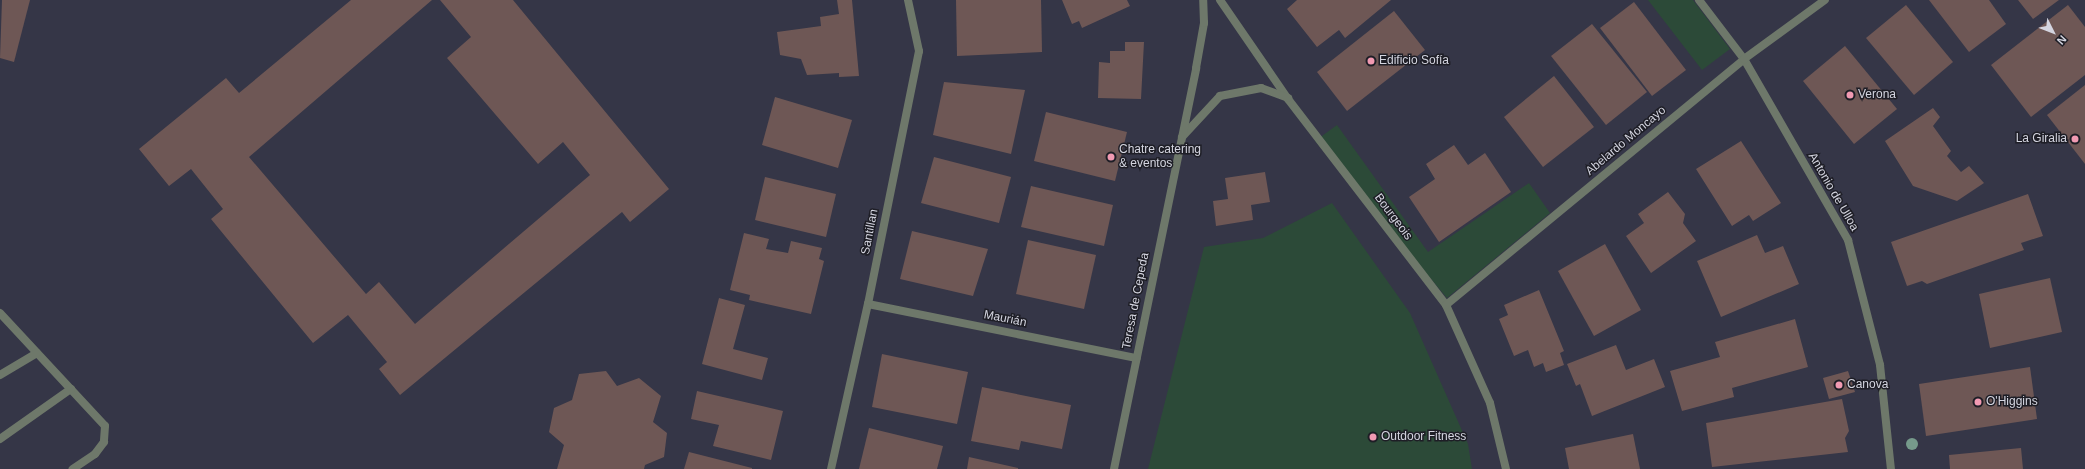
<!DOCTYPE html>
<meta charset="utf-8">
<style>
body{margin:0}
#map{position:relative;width:2085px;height:469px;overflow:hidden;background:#353647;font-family:Helvetica,sans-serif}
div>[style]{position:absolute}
.green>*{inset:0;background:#2c4a38}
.building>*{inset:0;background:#6e5755}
.lane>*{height:8px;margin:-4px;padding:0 4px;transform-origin:4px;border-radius:4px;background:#6e786a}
.street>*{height:8px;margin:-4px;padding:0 4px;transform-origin:4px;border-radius:4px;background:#6e786a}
.trees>*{width:12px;height:12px;margin:-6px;border-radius:50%;background:#769a8b}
.dots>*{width:11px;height:11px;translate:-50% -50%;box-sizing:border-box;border:2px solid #1e1e26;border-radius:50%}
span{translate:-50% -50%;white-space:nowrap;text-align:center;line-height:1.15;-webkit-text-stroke:3px #1e1e26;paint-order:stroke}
.poi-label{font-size:12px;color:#d4d5e0}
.left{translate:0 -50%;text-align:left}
.right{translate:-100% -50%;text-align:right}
.street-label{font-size:12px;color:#d4d5e0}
.north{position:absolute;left:2033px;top:12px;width:40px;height:40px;-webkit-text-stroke:3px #1e1e26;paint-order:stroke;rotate:132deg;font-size:11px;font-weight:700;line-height:16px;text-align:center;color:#d4d5e0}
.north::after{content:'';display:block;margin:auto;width:14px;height:18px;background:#d4d5e0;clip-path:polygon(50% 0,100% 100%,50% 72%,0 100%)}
</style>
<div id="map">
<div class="green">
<i style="clip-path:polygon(1648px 0,1693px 0,1730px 49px,1702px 70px)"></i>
<i style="clip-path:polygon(1337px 125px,1428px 252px,1529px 183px,1550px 213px,1447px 298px,1315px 141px)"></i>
<i style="clip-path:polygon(1332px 203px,1410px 313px,1468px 444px,1472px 469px,1148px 469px,1204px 247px,1263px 238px)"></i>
</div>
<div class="building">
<i style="clip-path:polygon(2px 0,30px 0,14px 62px,0 58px)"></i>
<i style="clip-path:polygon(351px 0,432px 0,249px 157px,366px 294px,379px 282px,415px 324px,590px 175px,563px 142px,538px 164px,447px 58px,471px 37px,440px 0,513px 0,669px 189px,630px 222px,622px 212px,400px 395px,379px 369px,387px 362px,348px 315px,313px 343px,211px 219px,223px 209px,191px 169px,169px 186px,139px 149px,226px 78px,239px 93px)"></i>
<i style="clip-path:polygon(837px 0,852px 0,859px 76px,839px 77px,839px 73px,807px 75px,801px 59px,780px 55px,777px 32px,821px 26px,820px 17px,839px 14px)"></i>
<i style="clip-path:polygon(956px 0,1041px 0,1042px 52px,957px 56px)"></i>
<i style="clip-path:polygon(1062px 0,1127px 0,1130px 6px,1082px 28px,1079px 21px,1072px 24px)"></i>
<i style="clip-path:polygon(1297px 0,1391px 0,1345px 38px,1339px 30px,1317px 47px,1287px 9px)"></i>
<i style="clip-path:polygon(1929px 0,1989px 0,2006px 24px,1969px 52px)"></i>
<i style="clip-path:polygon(2018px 0,2059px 0,2033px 19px)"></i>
<i style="clip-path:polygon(1634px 2px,1686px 70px,1652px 96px,1600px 28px)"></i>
<i style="clip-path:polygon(1906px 5px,1953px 62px,1914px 95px,1866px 38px)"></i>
<i style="clip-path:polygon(2068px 5px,2085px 27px,2085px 75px,2031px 117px,1991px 65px)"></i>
<i style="clip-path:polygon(1394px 11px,1425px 50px,1347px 111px,1317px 72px)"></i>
<i style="clip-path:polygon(1592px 24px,1647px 92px,1606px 125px,1551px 56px)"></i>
<i style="clip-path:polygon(1125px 42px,1144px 42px,1141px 99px,1098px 98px,1099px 62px,1110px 63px,1110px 51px,1125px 51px)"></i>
<i style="clip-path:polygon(1845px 46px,1897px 109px,1854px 144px,1803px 81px)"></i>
<i style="clip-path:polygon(1554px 76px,1594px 127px,1543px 167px,1504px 117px)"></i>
<i style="clip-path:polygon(944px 82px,1025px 90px,1011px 154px,933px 135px)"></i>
<i style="clip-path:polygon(2085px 85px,2085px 164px,2047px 115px)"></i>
<i style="clip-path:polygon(775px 97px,852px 120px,838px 168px,762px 145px)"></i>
<i style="clip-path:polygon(1933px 108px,1940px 117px,1933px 126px,1951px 151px,1947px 156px,1961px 172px,1969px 166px,1984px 183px,1957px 201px,1913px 186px,1885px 141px)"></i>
<i style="clip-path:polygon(1046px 112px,1127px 132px,1115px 181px,1034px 161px)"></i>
<i style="clip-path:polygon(1741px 141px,1781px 203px,1753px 221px,1749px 215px,1732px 226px,1696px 169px)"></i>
<i style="clip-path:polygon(1454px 145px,1468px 165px,1485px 153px,1511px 192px,1439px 242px,1409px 197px,1435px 179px,1426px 164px)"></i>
<i style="clip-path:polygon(934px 157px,1011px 177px,999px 223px,921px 203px)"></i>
<i style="clip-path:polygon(1265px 172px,1270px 202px,1251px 205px,1253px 220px,1216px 226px,1213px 201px,1228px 199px,1225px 178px)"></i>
<i style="clip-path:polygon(765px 177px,836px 194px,826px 237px,755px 220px)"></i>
<i style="clip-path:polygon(1031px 186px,1113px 205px,1104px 246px,1021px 227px)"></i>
<i style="clip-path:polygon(1668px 192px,1685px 214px,1683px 223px,1696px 241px,1651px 273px,1626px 236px,1644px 223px,1638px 214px)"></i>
<i style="clip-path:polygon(2028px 194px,2043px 236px,2021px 243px,2024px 250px,1927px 284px,1922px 281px,1907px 286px,1891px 242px)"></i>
<i style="clip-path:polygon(912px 231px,988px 249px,973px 296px,900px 279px)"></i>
<i style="clip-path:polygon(744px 233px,769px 239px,766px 249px,788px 253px,791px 241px,822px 248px,819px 259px,824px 261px,811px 314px,749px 300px,750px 295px,730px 290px)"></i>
<i style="clip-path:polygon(1757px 235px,1765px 253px,1783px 246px,1799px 284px,1721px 317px,1697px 261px)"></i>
<i style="clip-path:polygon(1028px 240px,1096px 255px,1084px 309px,1016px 294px)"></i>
<i style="clip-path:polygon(1605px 244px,1641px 310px,1594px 336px,1558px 271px)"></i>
<i style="clip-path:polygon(2050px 278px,2062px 332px,1990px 348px,1979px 294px)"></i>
<i style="clip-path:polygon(1539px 290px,1564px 351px,1560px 353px,1564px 365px,1546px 372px,1543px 363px,1534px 367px,1528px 350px,1514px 356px,1499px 319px,1508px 315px,1504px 305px)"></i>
<i style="clip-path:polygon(719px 298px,745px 305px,733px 349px,768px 358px,762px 380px,702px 364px)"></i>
<i style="clip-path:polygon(1795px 319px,1808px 367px,1732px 388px,1734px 397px,1682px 411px,1670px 371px,1720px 357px,1715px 342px)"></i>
<i style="clip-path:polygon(1616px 345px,1626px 370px,1654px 359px,1665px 387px,1592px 416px,1580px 384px,1576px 386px,1567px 364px)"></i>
<i style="clip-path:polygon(882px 354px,968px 372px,957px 424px,872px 407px)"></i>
<i style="clip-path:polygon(2030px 367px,2037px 419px,1926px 436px,1919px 384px)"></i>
<i style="clip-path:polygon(606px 371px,617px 386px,639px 378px,661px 396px,653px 422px,667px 433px,664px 457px,645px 465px,644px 469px,557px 469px,564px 445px,549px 432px,554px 408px,572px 400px,579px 374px)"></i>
<i style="clip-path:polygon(1848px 371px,1855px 392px,1829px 399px,1823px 378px)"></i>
<i style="clip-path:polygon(982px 387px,1071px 405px,1062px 449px,1021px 441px,1019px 450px,971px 441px)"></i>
<i style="clip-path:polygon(697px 391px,783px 411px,771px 460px,713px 446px,719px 425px,691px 419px)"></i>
<i style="clip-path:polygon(1842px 399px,1849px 431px,1845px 438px,1848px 452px,1712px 467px,1706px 423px)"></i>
<i style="clip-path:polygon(869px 428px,943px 446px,937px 469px,859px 469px)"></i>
<i style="clip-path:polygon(1633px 434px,1640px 469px,1569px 469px,1565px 448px)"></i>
<i style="clip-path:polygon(2021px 448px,2023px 469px,1950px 469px,1949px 455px)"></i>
<i style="clip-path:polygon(689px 452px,752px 468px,752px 469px,684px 469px)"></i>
<i style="clip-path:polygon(969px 457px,1018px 468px,1018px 469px,967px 469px)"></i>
</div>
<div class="lane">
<i style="left:0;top:313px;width:154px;rotate:47.1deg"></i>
<i style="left:105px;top:426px;width:16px;rotate:94deg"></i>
<i style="left:104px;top:442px;width:15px;rotate:127deg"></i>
<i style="left:95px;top:454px;width:27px;rotate:146deg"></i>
<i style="left:0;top:375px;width:43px;rotate:-30.7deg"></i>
<i style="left:0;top:439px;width:87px;rotate:-35.2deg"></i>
</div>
<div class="street">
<i style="left:1220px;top:0;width:120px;rotate:55.5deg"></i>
<i style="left:1288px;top:99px;width:260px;rotate:52.5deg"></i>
<i style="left:1446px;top:305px;width:107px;rotate:65.8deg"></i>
<i style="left:1490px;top:403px;width:68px;rotate:76.4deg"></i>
<i style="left:1699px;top:0;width:74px;rotate:52.7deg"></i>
<i style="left:1744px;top:59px;width:209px;rotate:60.1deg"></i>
<i style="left:1848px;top:240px;width:129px;rotate:75.6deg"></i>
<i style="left:1880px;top:365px;width:105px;rotate:84deg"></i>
<i style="left:1182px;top:137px;width:56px;rotate:-47.2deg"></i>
<i style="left:1220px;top:96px;width:42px;rotate:-11deg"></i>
<i style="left:1261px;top:88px;width:29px;rotate:20deg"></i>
<i style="left:868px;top:304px;width:274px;rotate:11.4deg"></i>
<i style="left:1446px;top:305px;width:386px;rotate:-39.5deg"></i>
<i style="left:1744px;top:59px;width:100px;rotate:-36.1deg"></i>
<i style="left:831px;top:469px;width:169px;rotate:-77.4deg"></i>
<i style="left:868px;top:304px;width:258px;rotate:-78.6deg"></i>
<i style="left:919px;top:51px;width:52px;rotate:-102.2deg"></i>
<i style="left:1114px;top:469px;width:409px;rotate:-78.4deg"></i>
<i style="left:1196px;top:68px;width:46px;rotate:-79.9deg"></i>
<i style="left:1204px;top:23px;width:23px;rotate:-92deg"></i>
</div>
<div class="trees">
<i style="left:1912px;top:444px"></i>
</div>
<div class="dots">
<i style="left:1371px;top:61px;background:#f19ab2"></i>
<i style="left:1850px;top:95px;background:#f19ab2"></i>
<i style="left:2075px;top:139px;background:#f19ab2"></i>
<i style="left:1111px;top:157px;background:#f19ab2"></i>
<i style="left:1839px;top:385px;background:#f19ab2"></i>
<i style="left:1978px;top:402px;background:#f19ab2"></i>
<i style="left:1373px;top:437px;background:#f19ab2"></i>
</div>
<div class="poi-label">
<span class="left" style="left:1379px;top:61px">Edificio Sofía</span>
<span class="left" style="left:1858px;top:95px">Verona</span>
<span class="right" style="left:2067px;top:139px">La Giralia</span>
<span class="left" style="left:1119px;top:157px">Chatre catering<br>&amp; eventos</span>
<span class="left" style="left:1847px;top:385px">Canova</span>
<span class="left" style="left:1986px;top:402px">O'Higgins</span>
<span class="left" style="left:1381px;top:437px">Outdoor Fitness</span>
</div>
<div class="street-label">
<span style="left:1626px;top:141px;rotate:-40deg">Abelardo Moncayo</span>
<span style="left:1833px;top:192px;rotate:60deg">Antonio de Ulloa</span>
<span style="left:1393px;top:217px;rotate:53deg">Bourgeois</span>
<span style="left:870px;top:232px;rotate:-79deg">Santillan</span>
<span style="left:1136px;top:301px;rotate:-79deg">Teresa de Cepeda</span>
<span style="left:1005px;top:319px;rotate:11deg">Maurián</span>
</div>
<div class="north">N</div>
</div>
